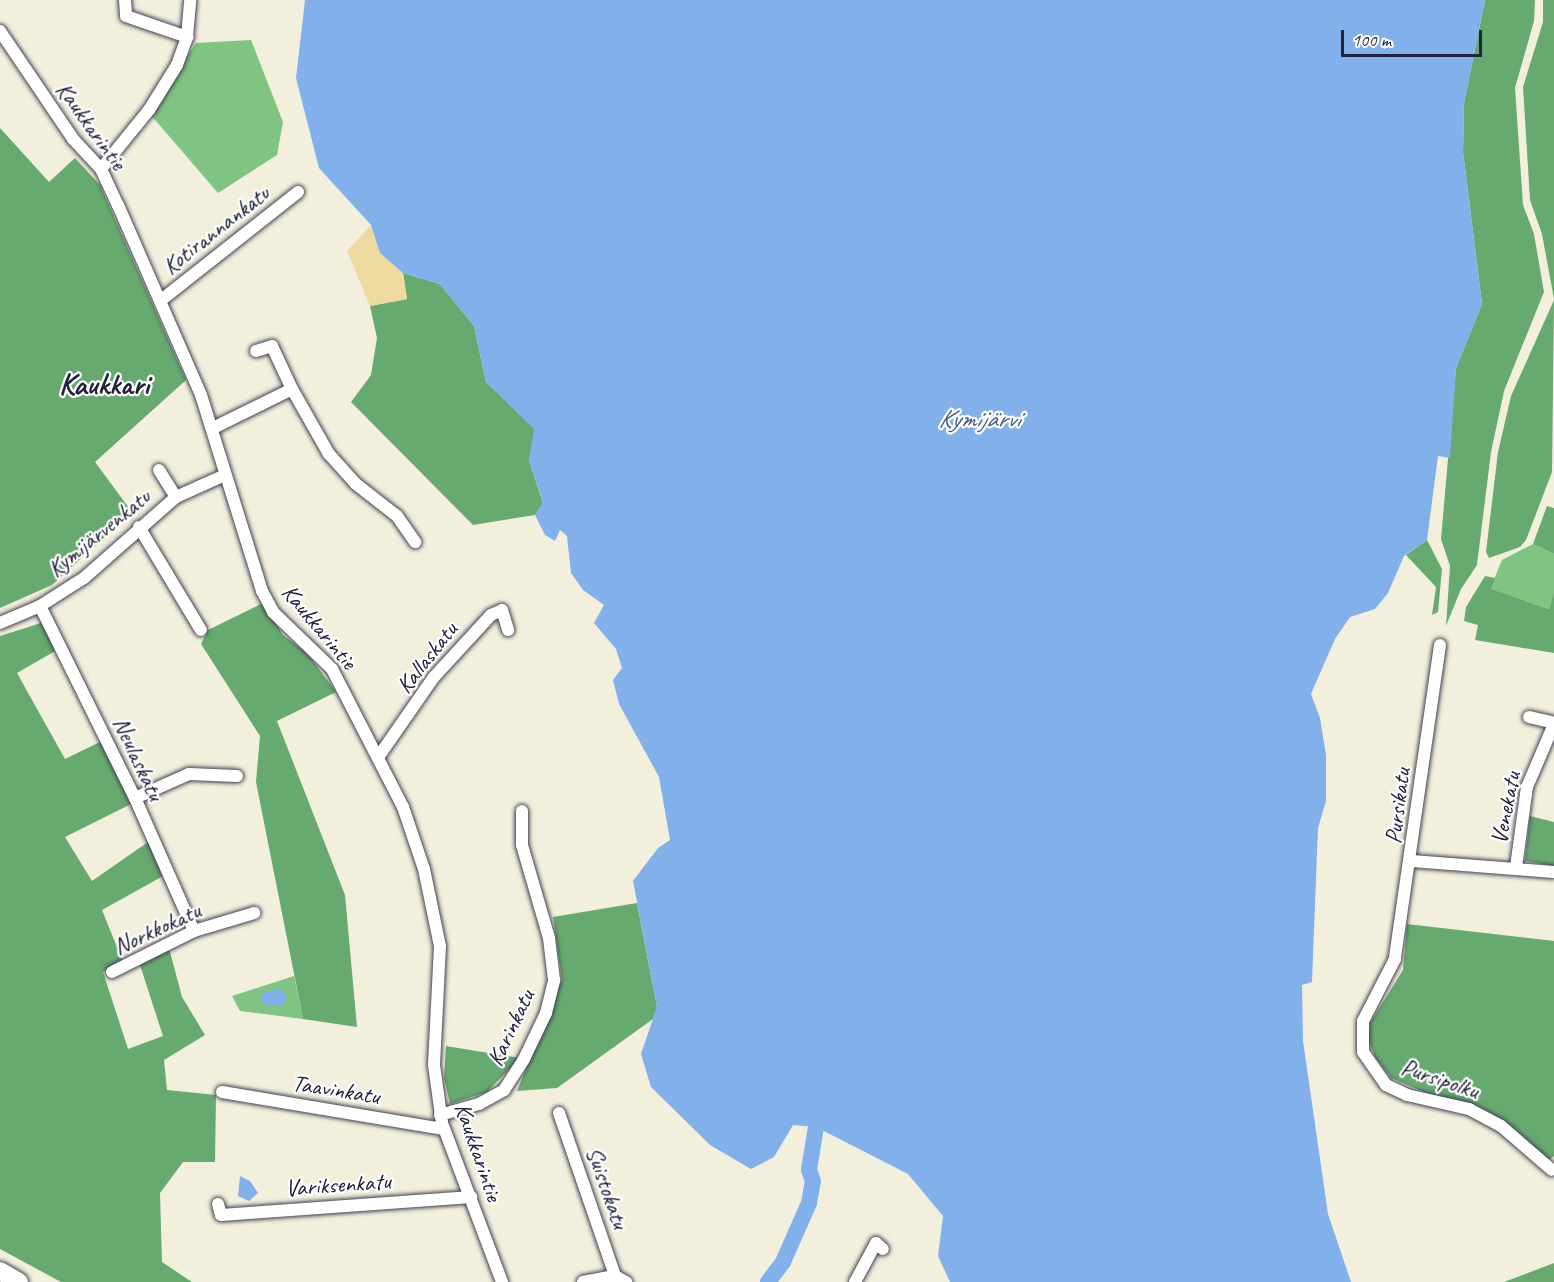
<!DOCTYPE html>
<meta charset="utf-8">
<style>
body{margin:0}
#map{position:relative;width:1554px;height:1282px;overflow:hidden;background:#f2efdd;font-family:Caveat,sans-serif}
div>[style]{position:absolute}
.green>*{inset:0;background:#7fc581}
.forest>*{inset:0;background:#67aa6f}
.sand>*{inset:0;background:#eeda9e}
.water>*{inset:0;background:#81b0eb}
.river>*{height:16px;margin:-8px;padding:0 8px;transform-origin:8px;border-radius:8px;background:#81b0eb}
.roads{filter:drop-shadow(0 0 2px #414153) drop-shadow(0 0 2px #414153)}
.minor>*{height:12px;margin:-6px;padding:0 6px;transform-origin:6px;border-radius:6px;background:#fff}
.highway>*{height:18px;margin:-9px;padding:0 9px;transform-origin:9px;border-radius:9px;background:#fff}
span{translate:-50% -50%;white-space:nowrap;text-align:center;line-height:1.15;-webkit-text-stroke:4.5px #fff;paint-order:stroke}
.street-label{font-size:24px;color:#22223b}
.water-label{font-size:26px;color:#485b81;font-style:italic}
.district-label{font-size:30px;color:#22223b;font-weight:700}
.scale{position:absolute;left:1341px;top:30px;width:141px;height:27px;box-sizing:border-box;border:3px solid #22223b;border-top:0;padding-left:8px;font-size:18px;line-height:21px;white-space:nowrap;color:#22223b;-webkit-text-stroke:4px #fff;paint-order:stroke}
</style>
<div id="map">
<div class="green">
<i style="clip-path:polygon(251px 40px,283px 122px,277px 155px,218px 193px,150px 114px,196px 43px)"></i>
<i style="clip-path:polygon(1533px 544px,1554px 554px,1554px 591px,1549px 609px,1490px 589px,1502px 560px)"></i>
<i style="clip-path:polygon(294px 976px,303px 1019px,240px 1011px,232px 996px)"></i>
</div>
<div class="forest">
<i style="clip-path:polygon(1485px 0,1535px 0,1534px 21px,1515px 88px,1523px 205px,1534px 234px,1544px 292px,1504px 391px,1491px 452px,1477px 565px,1461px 589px,1446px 626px,1450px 566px,1441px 539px,1456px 368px,1482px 304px,1463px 152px,1464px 103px)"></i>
<i style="clip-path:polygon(1543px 0,1554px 0,1554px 299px,1542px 234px,1530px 200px,1523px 87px,1543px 22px)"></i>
<i style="clip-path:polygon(0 128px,49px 182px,75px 158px,100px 185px,186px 380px,95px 462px,132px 512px,52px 585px,0 608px)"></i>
<i style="clip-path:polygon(403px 273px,440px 284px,474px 326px,486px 382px,535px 429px,529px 460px,543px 503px,535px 515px,473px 525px,351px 402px,371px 375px,377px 338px,370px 306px,407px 299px)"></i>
<i style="clip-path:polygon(1554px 300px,1552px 472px,1526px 540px,1520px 547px,1489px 558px,1486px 552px,1498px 452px,1511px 396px)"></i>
<i style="clip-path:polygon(1547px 506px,1554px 508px,1554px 554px,1533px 544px)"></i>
<i style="clip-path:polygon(1427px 540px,1442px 569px,1438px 612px,1432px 615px,1436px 587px,1406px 555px)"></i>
<i style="clip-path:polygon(1485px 576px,1495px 578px,1491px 589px,1549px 609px,1554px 591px,1554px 653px,1475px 640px,1478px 625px,1464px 621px,1466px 607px)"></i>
<i style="clip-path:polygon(263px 603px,283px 635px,307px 653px,336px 692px,277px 721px,345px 895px,357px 1027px,303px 1019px,256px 782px,260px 736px,201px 644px,208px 630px)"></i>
<i style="clip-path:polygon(41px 623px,57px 650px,17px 673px,65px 759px,102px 741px,133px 803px,65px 837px,92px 881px,148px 842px,163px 876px,102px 910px,123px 962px,103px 972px,128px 1049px,163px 1036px,140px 965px,169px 948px,182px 997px,205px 1035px,164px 1060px,167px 1090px,216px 1095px,215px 1162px,183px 1162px,160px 1193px,162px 1262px,192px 1282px,61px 1282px,0 1249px,0 636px)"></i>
<i style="clip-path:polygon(1530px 816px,1554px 822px,1554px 866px,1525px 861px)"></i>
<i style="clip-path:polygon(637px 903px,657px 1007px,653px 1019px,557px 1088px,517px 1091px,562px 979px,553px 917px)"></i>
<i style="clip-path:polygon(1407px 924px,1554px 941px,1554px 1156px,1549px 1160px,1480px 1108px,1431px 1095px,1391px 1078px,1375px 1057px,1368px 1039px,1370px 1023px,1403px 970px)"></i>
<i style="clip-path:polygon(446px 1046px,520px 1058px,487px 1092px,450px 1104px,444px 1078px)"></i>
<i style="clip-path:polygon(1554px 1263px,1554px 1282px,1504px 1282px)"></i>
</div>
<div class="sand">
<i style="clip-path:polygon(371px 225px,380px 253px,403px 273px,407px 299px,370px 306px,347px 251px)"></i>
</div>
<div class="water">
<i style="clip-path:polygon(305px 0,1485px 0,1464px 103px,1463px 152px,1482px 304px,1456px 368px,1450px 458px,1438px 456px,1427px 540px,1404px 556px,1388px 593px,1375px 609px,1350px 617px,1335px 639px,1311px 694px,1320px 718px,1326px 755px,1326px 801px,1318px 828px,1312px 982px,1302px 985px,1303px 1041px,1328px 1214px,1351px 1282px,950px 1282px,938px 1256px,943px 1216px,908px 1174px,816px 1127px,793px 1125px,774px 1157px,751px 1169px,710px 1145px,651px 1087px,641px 1054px,657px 1007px,633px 881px,658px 848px,670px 840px,659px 777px,619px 704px,613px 680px,622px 668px,616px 649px,594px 623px,604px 605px,583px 590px,571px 573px,567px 536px,560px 530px,555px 541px,545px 535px,535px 515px,543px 502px,529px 460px,534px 429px,486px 382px,474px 326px,440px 284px,403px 273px,380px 253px,371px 225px,319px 168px,296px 78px)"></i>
<i style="clip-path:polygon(281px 989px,287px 996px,283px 1005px,266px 1005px,260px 1000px,264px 992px)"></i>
<i style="clip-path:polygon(240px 1176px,250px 1181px,258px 1193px,249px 1201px,238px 1196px)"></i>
</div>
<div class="river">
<i style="left:768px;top:1282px;width:25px;rotate:-53deg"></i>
<i style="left:783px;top:1262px;width:64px;rotate:-66.2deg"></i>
<i style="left:809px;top:1203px;width:22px;rotate:-80deg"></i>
<i style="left:813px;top:1181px;width:12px;rotate:-110deg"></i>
<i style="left:809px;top:1170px;width:44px;rotate:-80.8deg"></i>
</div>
<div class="roads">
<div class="minor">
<i style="left:125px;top:0;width:16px;rotate:86deg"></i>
<i style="left:126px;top:16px;width:65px;rotate:19deg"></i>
<i style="left:0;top:31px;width:130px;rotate:55.9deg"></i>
<i style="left:73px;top:139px;width:41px;rotate:47deg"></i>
<i style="left:101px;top:169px;width:40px;rotate:65deg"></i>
<i style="left:118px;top:205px;width:207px;rotate:66.4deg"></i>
<i style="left:201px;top:395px;width:205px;rotate:72.7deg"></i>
<i style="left:262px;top:591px;width:24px;rotate:62deg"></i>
<i style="left:273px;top:612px;width:82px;rotate:44deg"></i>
<i style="left:332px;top:669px;width:155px;rotate:62.8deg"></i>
<i style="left:403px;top:807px;width:65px;rotate:71.3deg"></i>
<i style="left:424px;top:869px;width:79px;rotate:78.3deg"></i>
<i style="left:440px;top:946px;width:119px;rotate:92.9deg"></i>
<i style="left:434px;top:1065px;width:59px;rotate:82.1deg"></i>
<i style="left:442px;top:1123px;width:170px;rotate:69.3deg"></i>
<i style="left:101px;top:169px;width:76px;rotate:-50.9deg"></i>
<i style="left:149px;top:110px;width:53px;rotate:-58.1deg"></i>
<i style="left:177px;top:65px;width:30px;rotate:-70deg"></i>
<i style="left:187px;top:37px;width:37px;rotate:-85deg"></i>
<i style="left:160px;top:301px;width:176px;rotate:-38.3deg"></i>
<i style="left:256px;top:351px;width:17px;rotate:-17deg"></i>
<i style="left:272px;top:346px;width:47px;rotate:65.1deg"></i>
<i style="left:213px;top:428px;width:88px;rotate:-26.3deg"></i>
<i style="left:292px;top:389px;width:75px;rotate:60.4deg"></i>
<i style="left:329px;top:454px;width:40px;rotate:48deg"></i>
<i style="left:356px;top:484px;width:52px;rotate:38deg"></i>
<i style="left:397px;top:516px;width:32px;rotate:55deg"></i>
<i style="left:159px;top:470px;width:32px;rotate:58deg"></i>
<i style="left:139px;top:527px;width:120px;rotate:59deg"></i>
<i style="left:40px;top:606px;width:214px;rotate:63.7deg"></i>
<i style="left:135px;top:798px;width:145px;rotate:66.1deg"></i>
<i style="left:0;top:623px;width:43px;rotate:-23deg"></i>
<i style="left:40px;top:606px;width:52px;rotate:-32.5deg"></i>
<i style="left:84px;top:578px;width:123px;rotate:-41.4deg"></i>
<i style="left:176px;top:497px;width:54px;rotate:-24.2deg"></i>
<i style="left:1440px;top:645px;width:317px;rotate:98.2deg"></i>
<i style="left:1395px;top:959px;width:70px;rotate:117.3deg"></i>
<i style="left:1363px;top:1021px;width:31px;rotate:90deg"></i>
<i style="left:1363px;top:1052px;width:40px;rotate:55.1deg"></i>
<i style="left:1386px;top:1085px;width:23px;rotate:25deg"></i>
<i style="left:1407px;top:1095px;width:64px;rotate:12.7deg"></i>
<i style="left:1469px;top:1109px;width:36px;rotate:28deg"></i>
<i style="left:1501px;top:1126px;width:67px;rotate:40.8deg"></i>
<i style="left:1529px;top:717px;width:26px;rotate:13deg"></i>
<i style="left:379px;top:756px;width:96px;rotate:-55.2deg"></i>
<i style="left:434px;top:677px;width:84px;rotate:-47.4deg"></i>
<i style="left:491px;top:615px;width:12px;rotate:-24deg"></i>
<i style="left:502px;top:610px;width:21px;rotate:73deg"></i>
<i style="left:135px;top:798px;width:59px;rotate:-24deg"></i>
<i style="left:189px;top:774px;width:48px;rotate:2.4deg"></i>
<i style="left:1412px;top:861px;width:142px;rotate:4.4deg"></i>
<i style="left:1516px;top:867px;width:81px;rotate:-82.2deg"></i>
<i style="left:1527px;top:787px;width:69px;rotate:-66.8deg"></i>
<i style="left:112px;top:972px;width:92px;rotate:-26.6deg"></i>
<i style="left:194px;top:931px;width:63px;rotate:-16.7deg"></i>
<i style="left:222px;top:1092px;width:225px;rotate:9.5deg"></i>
<i style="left:559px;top:1113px;width:172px;rotate:71deg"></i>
<i style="left:440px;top:1115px;width:41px;rotate:-15.8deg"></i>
<i style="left:479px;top:1104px;width:29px;rotate:-29deg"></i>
<i style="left:504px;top:1090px;width:37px;rotate:-57deg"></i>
<i style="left:524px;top:1059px;width:51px;rotate:-64.4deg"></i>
<i style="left:546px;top:1013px;width:34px;rotate:-76deg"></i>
<i style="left:554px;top:980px;width:42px;rotate:-96.8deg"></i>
<i style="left:549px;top:938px;width:97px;rotate:-106.2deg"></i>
<i style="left:522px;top:845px;width:34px;rotate:-90deg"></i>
<i style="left:218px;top:1204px;width:11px;rotate:75deg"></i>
<i style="left:221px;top:1215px;width:251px;rotate:-4.1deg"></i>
<i style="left:583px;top:1282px;width:33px;rotate:-11deg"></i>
<i style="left:615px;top:1276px;width:13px;rotate:29deg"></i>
<i style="left:855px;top:1282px;width:44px;rotate:-61.7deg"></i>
<i style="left:876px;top:1243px;width:9px;rotate:41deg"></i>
</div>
<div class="highway">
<i style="left:0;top:1271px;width:22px;rotate:30deg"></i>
</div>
</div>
<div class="street-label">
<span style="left:91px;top:126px;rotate:54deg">Kaukkarintie</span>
<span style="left:216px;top:230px;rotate:-38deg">Kotirannankatu</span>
<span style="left:99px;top:533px;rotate:-39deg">Kymijärvenkatu</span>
<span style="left:319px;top:627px;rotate:50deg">Kaukkarintie</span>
<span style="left:427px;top:658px;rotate:-52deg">Kallaskatu</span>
<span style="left:138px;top:759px;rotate:65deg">Neulaskatu</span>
<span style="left:1398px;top:806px;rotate:-83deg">Pursikatu</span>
<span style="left:1506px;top:808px;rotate:-79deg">Venekatu</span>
<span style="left:157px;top:929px;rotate:-25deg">Norkkokatu</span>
<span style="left:511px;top:1028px;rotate:-65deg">Karinkatu</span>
<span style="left:1440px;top:1079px;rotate:19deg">Pursipolku</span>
<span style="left:336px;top:1090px;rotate:9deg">Taavinkatu</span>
<span style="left:478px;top:1152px;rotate:71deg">Kaukkarintie</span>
<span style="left:338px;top:1185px;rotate:-4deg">Variksenkatu</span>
<span style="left:607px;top:1188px;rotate:71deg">Suistokatu</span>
</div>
<div class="water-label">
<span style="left:979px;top:419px">Kymijärvi</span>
</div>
<div class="district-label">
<span style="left:104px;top:384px">Kaukkari</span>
</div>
<div class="scale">100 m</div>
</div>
